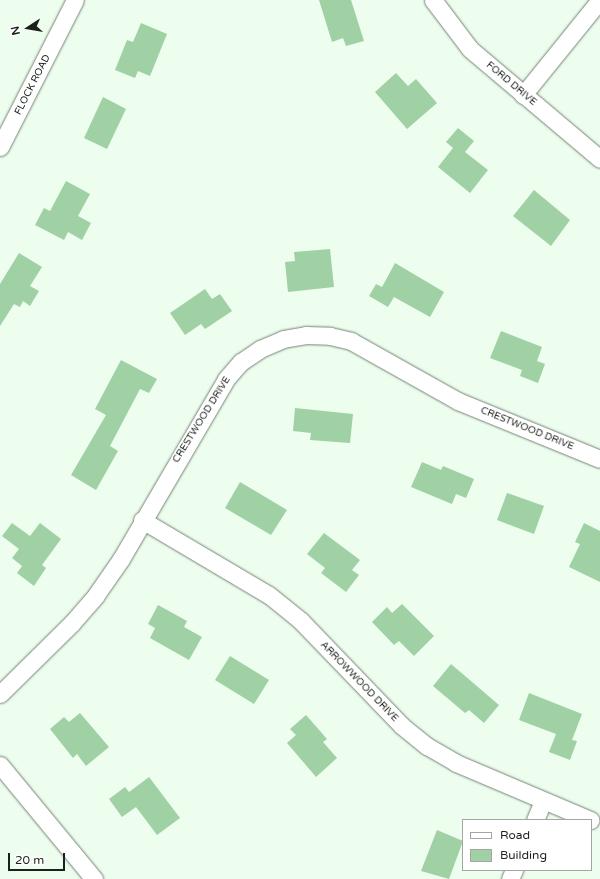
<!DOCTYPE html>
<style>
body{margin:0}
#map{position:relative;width:600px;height:879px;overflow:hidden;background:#edfdee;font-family:"Varela Round",sans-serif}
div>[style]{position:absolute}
.building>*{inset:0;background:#9fd1a4}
.roads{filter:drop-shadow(0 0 1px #758376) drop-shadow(0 0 1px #758376)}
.minor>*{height:17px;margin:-8.5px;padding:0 8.5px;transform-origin:8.5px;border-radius:8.5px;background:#fff}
span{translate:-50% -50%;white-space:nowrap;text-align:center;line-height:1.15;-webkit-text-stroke:3px #fff;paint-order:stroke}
.street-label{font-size:10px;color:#1c211c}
.legend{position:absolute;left:462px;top:819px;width:130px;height:52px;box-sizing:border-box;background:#fff;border:1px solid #a4a6a4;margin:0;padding:5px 7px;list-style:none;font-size:12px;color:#1c211c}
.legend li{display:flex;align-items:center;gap:8px;height:20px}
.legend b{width:20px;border:1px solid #a4a6a4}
.north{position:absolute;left:8px;top:8px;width:40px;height:40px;-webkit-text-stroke:3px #fff;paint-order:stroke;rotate:258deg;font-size:11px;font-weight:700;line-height:16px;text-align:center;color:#1c211c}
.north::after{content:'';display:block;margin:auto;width:14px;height:18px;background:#1c211c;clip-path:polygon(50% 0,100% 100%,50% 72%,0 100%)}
.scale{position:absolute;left:8px;top:853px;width:57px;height:18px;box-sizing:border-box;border:2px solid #1c211c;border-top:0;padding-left:5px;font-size:12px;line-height:14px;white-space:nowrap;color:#1c211c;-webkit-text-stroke:3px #fff;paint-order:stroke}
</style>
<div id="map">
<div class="building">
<i style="clip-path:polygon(319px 0,351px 0,364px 41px,346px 46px,343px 38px,332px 42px)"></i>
<i style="clip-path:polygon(141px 23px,167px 34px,150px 76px,138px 71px,135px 78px,115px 70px,127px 40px,133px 42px)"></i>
<i style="clip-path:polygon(396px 73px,408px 86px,416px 79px,437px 103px,407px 129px,375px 92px)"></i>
<i style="clip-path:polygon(103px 97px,126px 109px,107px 149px,84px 138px)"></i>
<i style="clip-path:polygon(458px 128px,474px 141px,465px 152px,488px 170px,470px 193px,438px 167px,453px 148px,446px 142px)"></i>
<i style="clip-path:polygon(66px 181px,90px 194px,78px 216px,91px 223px,82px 240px,68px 232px,64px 240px,35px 225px,44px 208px,50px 211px)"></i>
<i style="clip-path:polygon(534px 190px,570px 220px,551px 246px,513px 216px)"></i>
<i style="clip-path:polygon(330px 249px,334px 287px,288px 292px,285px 262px,295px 261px,294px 252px)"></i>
<i style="clip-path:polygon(19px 253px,42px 267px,30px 286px,39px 291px,30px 306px,23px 301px,20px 307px,14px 304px,0 326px,0 284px)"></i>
<i style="clip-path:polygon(395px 263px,444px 292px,430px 317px,394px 297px,388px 307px,369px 296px,376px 284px,382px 287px)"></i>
<i style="clip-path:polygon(205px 289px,212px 299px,220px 294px,232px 311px,205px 329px,201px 324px,185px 335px,170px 313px)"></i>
<i style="clip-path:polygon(501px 331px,542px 347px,537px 361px,545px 364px,538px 383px,520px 376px,522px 370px,490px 358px)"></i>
<i style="clip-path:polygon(121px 360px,157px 379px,149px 393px,140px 389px,110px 446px,118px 451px,96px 490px,71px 475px,106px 415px,95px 409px)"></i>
<i style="clip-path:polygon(295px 408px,353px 414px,350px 443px,310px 440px,311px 433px,293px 431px)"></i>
<i style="clip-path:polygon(422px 462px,441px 470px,443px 466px,474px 479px,466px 498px,456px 494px,452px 504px,411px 487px)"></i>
<i style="clip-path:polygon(240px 482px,287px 510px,271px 535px,225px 508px)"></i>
<i style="clip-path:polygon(507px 493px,544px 506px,534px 534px,497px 520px)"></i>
<i style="clip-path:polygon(12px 523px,30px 536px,40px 523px,61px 539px,42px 565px,46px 568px,34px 586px,17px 573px,22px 566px,12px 558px,19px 549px,2px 536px)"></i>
<i style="clip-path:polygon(584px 523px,600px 531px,600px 582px,569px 567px,580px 544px,575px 542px)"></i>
<i style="clip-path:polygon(324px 533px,360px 560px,352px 570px,359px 575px,346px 592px,321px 573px,325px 568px,307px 554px)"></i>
<i style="clip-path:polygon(402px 604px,434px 636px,414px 656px,399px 641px,394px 645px,372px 622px,387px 607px,392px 613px)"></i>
<i style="clip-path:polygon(158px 605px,187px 621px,184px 627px,202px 637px,189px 660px,150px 638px,155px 628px,148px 624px)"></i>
<i style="clip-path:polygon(230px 656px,269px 680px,254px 704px,215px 680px)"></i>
<i style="clip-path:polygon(451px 664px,499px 705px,484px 723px,469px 710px,465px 713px,433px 686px)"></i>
<i style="clip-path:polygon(529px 693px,582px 714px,572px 740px,577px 741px,570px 760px,549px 752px,556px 734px,519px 720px)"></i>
<i style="clip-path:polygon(80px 713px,109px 747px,86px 766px,77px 754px,73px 758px,50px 729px,64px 717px,69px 722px)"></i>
<i style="clip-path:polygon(306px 715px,327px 739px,323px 742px,337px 758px,316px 777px,287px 743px,296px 735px,290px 729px)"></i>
<i style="clip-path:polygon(149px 777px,180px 818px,157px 835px,136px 807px,122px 817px,109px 799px,125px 787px,129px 792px)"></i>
<i style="clip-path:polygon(437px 830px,463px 841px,449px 879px,421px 871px)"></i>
</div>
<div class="roads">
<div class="minor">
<i style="left:433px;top:0;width:61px;rotate:52.9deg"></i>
<i style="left:470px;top:49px;width:170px;rotate:40.2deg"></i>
<i style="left:523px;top:95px;width:122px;rotate:-51deg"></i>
<i style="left:0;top:147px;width:165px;rotate:-63deg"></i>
<i style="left:142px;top:520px;width:147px;rotate:30.6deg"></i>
<i style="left:269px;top:595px;width:40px;rotate:39deg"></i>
<i style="left:300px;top:620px;width:147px;rotate:46.1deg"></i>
<i style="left:402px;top:726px;width:32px;rotate:39deg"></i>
<i style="left:427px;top:746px;width:34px;rotate:30deg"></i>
<i style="left:456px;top:763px;width:146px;rotate:23deg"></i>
<i style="left:0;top:694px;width:101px;rotate:-44.6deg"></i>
<i style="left:72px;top:623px;width:37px;rotate:-49deg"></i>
<i style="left:96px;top:595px;width:44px;rotate:-55.2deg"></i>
<i style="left:121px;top:559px;width:208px;rotate:-59.7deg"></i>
<i style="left:226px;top:379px;width:23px;rotate:-49deg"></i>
<i style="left:241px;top:362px;width:23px;rotate:-34deg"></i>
<i style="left:260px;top:349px;width:25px;rotate:-23deg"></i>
<i style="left:283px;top:339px;width:23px;rotate:-10deg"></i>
<i style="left:306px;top:335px;width:24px;rotate:2deg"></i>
<i style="left:330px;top:336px;width:22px;rotate:13deg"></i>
<i style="left:351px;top:341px;width:123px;rotate:29.3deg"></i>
<i style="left:458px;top:401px;width:153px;rotate:22.2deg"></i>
<i style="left:0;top:765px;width:148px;rotate:50.5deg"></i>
<i style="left:535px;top:820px;width:21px;rotate:-67deg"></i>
<i style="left:510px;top:879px;width:10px;rotate:-66deg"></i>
</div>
</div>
<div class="street-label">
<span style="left:511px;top:84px;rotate:40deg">FORD DRIVE</span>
<span style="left:33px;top:85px;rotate:-63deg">FLOCK ROAD</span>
<span style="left:202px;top:420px;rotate:-58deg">CRESTWOOD DRIVE</span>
<span style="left:527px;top:429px;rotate:22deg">CRESTWOOD DRIVE</span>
<span style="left:359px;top:682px;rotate:46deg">ARROWWOOD DRIVE</span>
</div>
<ul class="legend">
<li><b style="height:5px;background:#fff"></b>Road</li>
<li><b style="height:11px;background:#9fd1a4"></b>Building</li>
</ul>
<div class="north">N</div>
<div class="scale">20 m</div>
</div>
